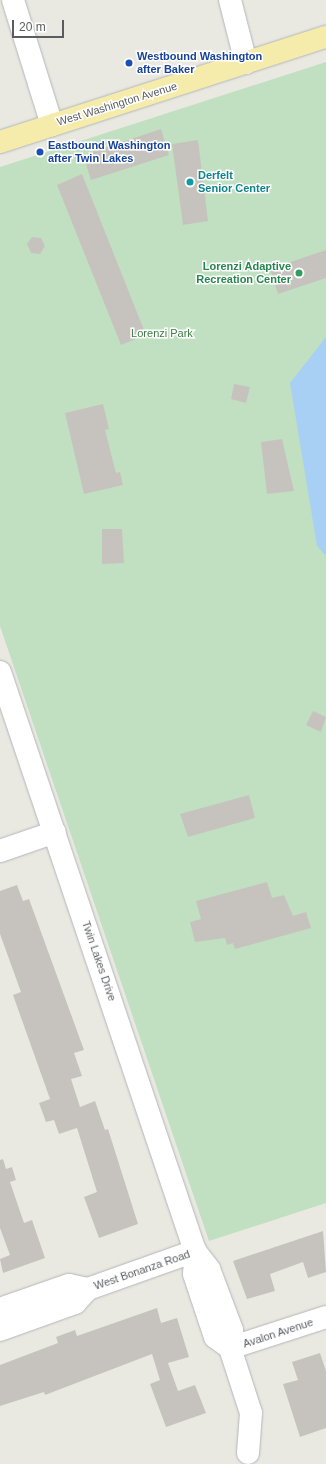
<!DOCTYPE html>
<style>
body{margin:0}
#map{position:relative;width:326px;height:1464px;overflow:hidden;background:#eae9e1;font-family:Helvetica,sans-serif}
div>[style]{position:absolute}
.green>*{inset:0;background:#c0e0c1}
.water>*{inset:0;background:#a7d0f4}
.building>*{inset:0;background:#c6c3be}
.roads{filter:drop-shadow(0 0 1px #b3b6ba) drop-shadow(0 0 1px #b3b6ba)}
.minor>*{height:22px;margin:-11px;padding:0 11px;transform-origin:11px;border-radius:11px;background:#fff}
.major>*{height:22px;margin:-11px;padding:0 11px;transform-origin:11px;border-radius:11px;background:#f5ecab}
.dots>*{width:11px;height:11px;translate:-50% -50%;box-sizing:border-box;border:2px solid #fff;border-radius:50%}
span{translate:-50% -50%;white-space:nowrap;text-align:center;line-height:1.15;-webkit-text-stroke:3px #fff;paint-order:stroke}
.transit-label{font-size:11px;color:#164399;font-weight:700}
.left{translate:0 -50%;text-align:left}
.street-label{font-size:11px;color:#595c60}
.culture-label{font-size:11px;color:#0d838f;font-weight:700}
.leisure-label{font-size:11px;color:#27864d;font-weight:700}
.right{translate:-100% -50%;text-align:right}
.park-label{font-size:11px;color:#3d7c42}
.scale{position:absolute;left:12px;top:20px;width:52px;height:18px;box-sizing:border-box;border:2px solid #595c60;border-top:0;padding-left:5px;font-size:12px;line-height:14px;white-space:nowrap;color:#595c60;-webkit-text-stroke:3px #fff;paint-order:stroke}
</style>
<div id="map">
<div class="green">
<i style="clip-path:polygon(326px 62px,326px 1203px,209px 1241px,0 626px,0 167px)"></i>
</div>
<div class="water">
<i style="clip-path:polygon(326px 337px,326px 556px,317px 546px,290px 383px)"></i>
</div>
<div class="building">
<i style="clip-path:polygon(161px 129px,169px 155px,91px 180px,83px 155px)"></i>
<i style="clip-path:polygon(198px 140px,208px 221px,183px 225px,172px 144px)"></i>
<i style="clip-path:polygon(82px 174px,146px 335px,121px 345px,57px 185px)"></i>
<i style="clip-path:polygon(32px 237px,41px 238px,45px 246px,40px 254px,31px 253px,27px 244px)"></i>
<i style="clip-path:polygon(326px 250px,326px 278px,278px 294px,270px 269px)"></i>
<i style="clip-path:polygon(234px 384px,250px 387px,246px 403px,231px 399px)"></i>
<i style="clip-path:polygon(103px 404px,109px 429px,105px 430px,116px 473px,120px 472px,123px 485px,84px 494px,65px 413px)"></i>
<i style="clip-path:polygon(282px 439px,294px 491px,267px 494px,261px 442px)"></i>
<i style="clip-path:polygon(102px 529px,122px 529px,124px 563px,102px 564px)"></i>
<i style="clip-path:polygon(313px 711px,326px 717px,321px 732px,306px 725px)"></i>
<i style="clip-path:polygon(249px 795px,255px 818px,188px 837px,180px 814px)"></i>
<i style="clip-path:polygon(267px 882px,272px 898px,284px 895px,293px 916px,306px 912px,311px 928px,235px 949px,233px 943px,227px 945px,225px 938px,195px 942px,190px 922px,201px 919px,196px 901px)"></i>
<i style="clip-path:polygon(17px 885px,23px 901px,29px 899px,84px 1050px,74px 1053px,82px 1076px,71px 1079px,80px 1107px,95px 1101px,105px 1130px,108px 1129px,138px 1224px,99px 1238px,84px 1197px,97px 1192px,77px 1128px,59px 1134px,54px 1120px,46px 1122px,39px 1103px,50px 1099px,13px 995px,21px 992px,0 934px,0 891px)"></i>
<i style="clip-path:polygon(3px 1159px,6px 1169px,12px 1167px,16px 1180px,10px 1182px,24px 1223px,32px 1220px,45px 1258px,3px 1273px,0 1259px,10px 1255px,0 1228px,0 1160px)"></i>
<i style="clip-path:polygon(323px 1231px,326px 1272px,308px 1278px,303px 1262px,270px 1274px,275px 1291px,247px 1299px,233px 1261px)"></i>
<i style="clip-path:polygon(157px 1308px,161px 1323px,177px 1318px,189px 1357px,168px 1363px,178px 1391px,195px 1385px,206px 1413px,166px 1427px,150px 1384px,160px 1380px,152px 1354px,45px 1395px,44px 1392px,0 1406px,0 1365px,58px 1343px,56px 1337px,75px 1330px,77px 1336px)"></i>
<i style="clip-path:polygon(320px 1353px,326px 1371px,326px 1428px,300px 1437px,283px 1384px,298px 1380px,292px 1362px)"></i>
</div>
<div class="roads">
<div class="minor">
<i style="left:13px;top:0;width:131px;rotate:72.7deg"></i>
<i style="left:230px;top:0;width:65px;rotate:75.7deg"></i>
<i style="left:0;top:672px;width:611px;rotate:71.39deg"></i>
<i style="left:195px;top:1251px;width:23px;rotate:52deg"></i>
<i style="left:209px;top:1269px;width:65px;rotate:69.3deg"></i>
<i style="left:232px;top:1330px;width:18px;rotate:96deg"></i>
<i style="left:230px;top:1348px;width:68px;rotate:72.1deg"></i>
<i style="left:251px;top:1413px;width:40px;rotate:94.3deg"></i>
<i style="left:0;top:851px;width:58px;rotate:-19.1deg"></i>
<i style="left:195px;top:1251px;width:23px;rotate:92deg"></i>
<i style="left:194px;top:1274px;width:66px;rotate:71.6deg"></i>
<i style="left:215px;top:1337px;width:19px;rotate:36deg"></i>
<i style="left:0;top:1309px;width:73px;rotate:-19.2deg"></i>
<i style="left:69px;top:1285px;width:19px;rotate:12deg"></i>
<i style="left:0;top:1330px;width:80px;rotate:-19.8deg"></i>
<i style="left:75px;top:1303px;width:19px;rotate:-47deg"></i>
<i style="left:88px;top:1289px;width:114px;rotate:-19.6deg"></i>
<i style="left:230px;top:1348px;width:101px;rotate:-17.9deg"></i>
</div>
<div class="major">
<i style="left:0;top:142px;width:342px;rotate:-17.9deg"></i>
</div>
</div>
<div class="dots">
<i style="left:129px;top:63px;background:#1a4fb4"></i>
<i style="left:40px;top:152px;background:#1a4fb4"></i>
<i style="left:190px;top:182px;background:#0f9aa8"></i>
<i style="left:299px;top:273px;background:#2e9e5b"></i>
</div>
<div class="transit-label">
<span class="left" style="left:137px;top:63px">Westbound Washington<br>after Baker</span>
<span class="left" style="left:48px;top:152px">Eastbound Washington<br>after Twin Lakes</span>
</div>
<div class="street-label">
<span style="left:117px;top:104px;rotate:-17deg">West Washington Avenue</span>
<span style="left:99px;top:961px;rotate:71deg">Twin Lakes Drive</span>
<span style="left:142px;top:1270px;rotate:-19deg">West Bonanza Road</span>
<span style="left:278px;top:1333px;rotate:-18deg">Avalon Avenue</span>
</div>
<div class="culture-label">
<span class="left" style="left:198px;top:182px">Derfelt<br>Senior Center</span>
</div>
<div class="leisure-label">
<span class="right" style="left:291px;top:273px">Lorenzi Adaptive<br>Recreation Center</span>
</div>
<div class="park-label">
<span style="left:162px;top:333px">Lorenzi Park</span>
</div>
<div class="scale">20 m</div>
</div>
